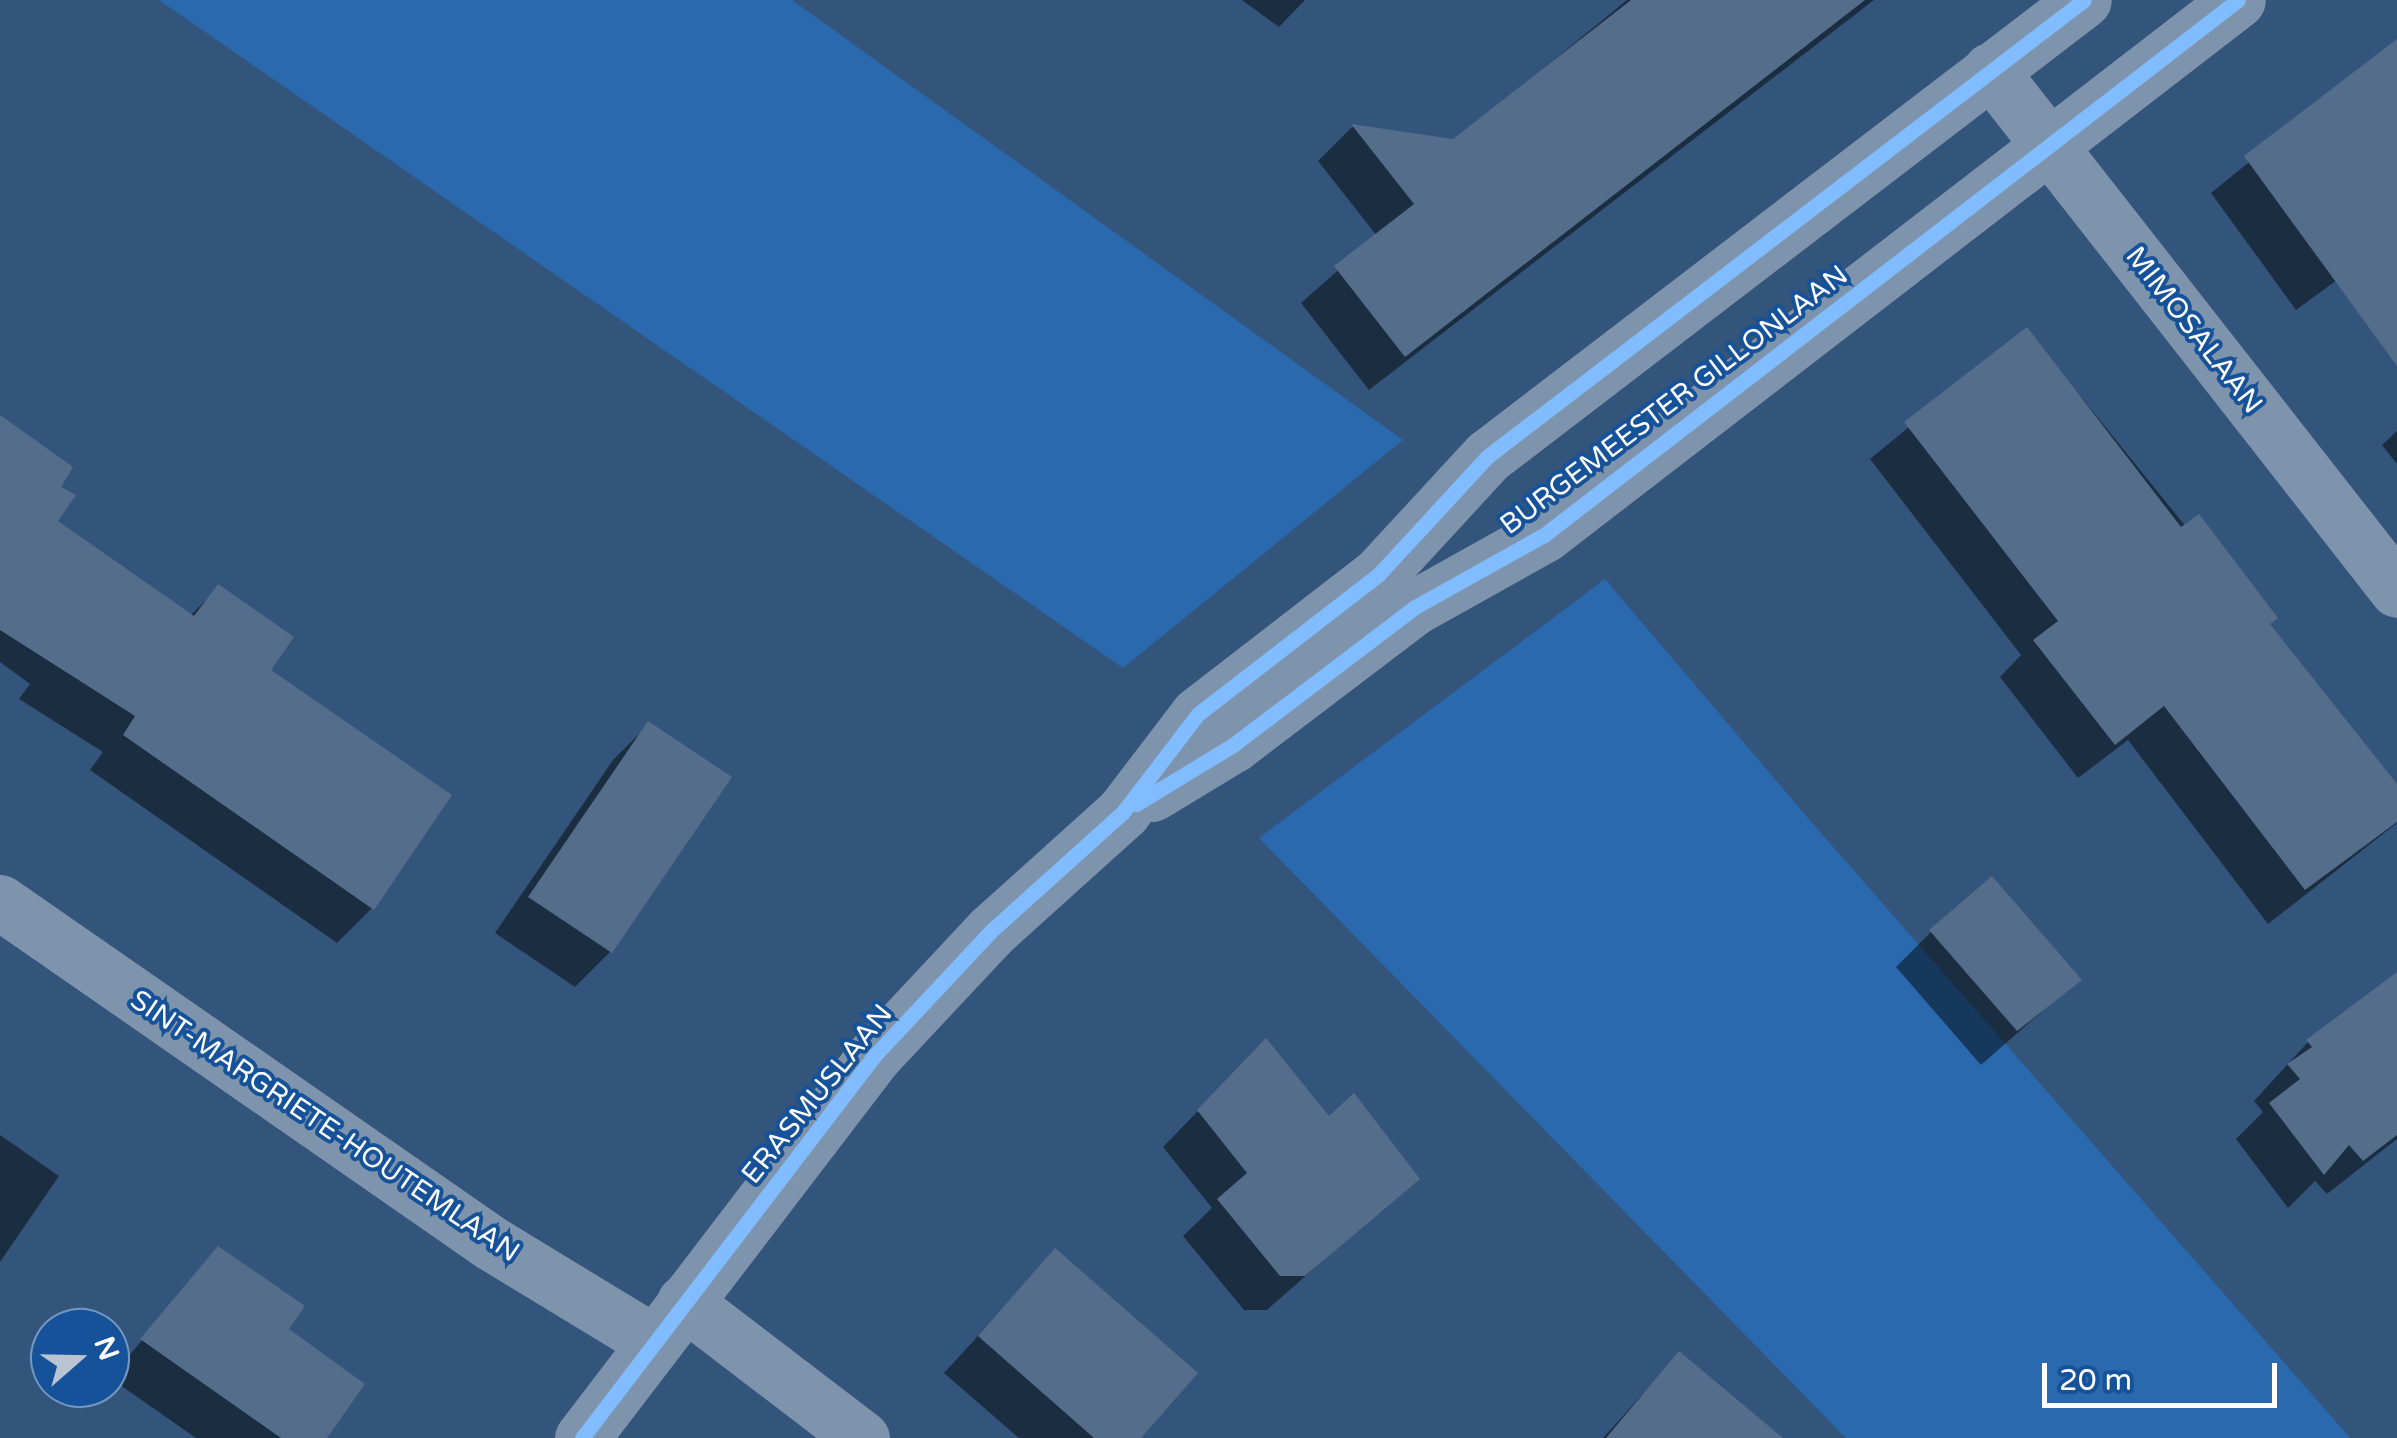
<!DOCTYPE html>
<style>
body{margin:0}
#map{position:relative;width:2397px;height:1438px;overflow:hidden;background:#34557b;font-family:"Varela Round",sans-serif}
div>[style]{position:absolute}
.green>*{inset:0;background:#2b69ae}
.shadow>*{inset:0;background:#0007}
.building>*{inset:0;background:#536d8b}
.minor>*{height:55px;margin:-27.5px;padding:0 27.5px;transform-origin:27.5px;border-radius:27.5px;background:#7e94ad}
.cycleway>*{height:15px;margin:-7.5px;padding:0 7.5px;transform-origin:7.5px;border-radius:7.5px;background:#80bcff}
span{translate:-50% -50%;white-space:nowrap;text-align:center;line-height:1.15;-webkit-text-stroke:8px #165299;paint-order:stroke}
.street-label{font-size:28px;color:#fff}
.north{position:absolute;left:30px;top:1308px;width:100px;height:100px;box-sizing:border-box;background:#165299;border:2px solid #7397c2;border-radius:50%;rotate:70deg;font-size:28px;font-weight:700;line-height:40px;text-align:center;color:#fff}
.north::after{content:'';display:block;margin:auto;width:35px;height:45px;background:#b8c4d1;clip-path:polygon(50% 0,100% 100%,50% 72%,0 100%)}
.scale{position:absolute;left:2042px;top:1363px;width:235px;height:45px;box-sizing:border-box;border:5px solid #fff;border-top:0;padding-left:12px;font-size:30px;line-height:35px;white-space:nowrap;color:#fff;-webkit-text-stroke:8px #165299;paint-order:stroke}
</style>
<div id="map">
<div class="green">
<i style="clip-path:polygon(159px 0,792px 0,1403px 440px,1123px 668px)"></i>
<i style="clip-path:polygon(1605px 579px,1807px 817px,2350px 1438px,1846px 1438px,1259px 838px)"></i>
</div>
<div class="shadow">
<i style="clip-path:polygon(1242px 0,1305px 0,1279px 27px)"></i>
<i style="clip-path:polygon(1627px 0,1874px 0,1369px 390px,1301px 303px,1377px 236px,1318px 161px,1352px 127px,1454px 142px)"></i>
<i style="clip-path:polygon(2397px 42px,2397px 236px,2296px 310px,2211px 193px)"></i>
<i style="clip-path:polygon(2027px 330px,2397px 788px,2397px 823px,2268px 924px,2128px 740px,2078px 778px,2000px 677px,2021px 655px,1870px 459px)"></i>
<i style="clip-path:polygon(0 418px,57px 488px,54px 522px,190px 616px,218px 588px,268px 670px,372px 908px,337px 943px,90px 770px,103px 752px,19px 699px,30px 684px,0 662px)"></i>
<i style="clip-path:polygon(2397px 431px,2397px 464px,2382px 445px)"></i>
<i style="clip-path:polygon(649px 724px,729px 778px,610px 952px,575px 987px,495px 933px,613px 760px)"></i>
<i style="clip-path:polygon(1931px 932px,2078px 980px,1981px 1065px,1896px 967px)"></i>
<i style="clip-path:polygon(2397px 979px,2397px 1139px,2327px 1194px,2315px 1181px,2288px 1208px,2236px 1139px,2263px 1112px,2254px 1101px,2308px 1042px)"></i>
<i style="clip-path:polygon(1231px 1077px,1329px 1119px,1417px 1178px,1267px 1310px,1244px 1310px,1183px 1236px,1212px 1208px,1163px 1147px)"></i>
<i style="clip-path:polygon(0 1135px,59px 1176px,0 1262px)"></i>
<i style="clip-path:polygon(219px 1250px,286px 1330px,324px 1438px,196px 1438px,110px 1378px)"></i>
<i style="clip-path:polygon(1055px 1252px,1138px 1438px,1019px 1438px,944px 1373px)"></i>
<i style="clip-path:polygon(1679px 1354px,1763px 1438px,1603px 1438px)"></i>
</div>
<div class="building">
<i style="clip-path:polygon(1631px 0,1865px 0,1405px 357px,1334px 266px,1414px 204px,1351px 124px,1453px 139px)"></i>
<i style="clip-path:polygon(2397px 39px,2397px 366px,2244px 156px)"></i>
<i style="clip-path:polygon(2027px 327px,2181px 527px,2199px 514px,2278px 618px,2270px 624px,2397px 784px,2397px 822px,2305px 890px,2164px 706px,2115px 745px,2033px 640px,2058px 621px,1904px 422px)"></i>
<i style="clip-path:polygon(0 415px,73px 467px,61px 487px,76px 495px,58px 521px,194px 616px,218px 584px,294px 637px,271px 670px,452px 795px,374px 910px,123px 735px,135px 716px,0 630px)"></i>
<i style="clip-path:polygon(648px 721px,732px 777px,612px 953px,528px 897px)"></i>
<i style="clip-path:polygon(1992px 876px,2082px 980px,2017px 1031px,1929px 930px)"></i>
<i style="clip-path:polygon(2397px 972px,2397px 1135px,2363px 1161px,2349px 1145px,2324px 1175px,2269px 1103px,2300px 1079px,2287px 1064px,2312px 1047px,2306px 1040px)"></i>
<i style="clip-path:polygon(1266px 1038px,1329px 1116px,1354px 1093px,1420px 1179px,1305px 1276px,1280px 1276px,1217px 1199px,1247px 1173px,1197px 1110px)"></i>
<i style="clip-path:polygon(218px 1246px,305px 1306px,289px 1329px,365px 1384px,327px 1438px,281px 1438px,140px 1339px)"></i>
<i style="clip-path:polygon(1055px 1248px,1198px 1373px,1141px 1438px,1094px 1438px,978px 1336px)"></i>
<i style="clip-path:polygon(1679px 1351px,1783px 1438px,1606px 1438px)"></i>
</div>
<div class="minor">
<i style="left:1990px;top:70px;width:660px;rotate:51.95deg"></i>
<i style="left:1152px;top:794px;width:95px;rotate:-31.2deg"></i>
<i style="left:1233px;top:745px;width:228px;rotate:-37.2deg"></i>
<i style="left:1415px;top:607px;width:148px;rotate:-29.2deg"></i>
<i style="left:1544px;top:535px;width:876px;rotate:-37.63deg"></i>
<i style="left:0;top:902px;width:598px;rotate:34.78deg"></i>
<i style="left:491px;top:1243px;width:191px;rotate:31.3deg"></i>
<i style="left:684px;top:1302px;width:224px;rotate:37.4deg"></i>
<i style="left:582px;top:1438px;width:482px;rotate:-52.6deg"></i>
<i style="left:875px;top:1055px;width:170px;rotate:-46.9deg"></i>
<i style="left:991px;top:931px;width:178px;rotate:-42deg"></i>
<i style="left:1123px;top:812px;width:123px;rotate:-52.6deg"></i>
<i style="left:1198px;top:714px;width:229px;rotate:-37.7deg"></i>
<i style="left:1379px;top:574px;width:161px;rotate:-47.3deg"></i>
<i style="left:1488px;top:456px;width:750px;rotate:-37.42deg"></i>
</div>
<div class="cycleway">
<i style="left:1136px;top:804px;width:114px;rotate:-31.3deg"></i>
<i style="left:1233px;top:745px;width:228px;rotate:-37.2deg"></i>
<i style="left:1415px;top:607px;width:148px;rotate:-29.2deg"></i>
<i style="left:1544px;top:535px;width:876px;rotate:-37.63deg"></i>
<i style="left:582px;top:1438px;width:482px;rotate:-52.6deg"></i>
<i style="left:875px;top:1055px;width:170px;rotate:-46.9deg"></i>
<i style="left:991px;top:931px;width:178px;rotate:-42deg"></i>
<i style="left:1123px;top:812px;width:123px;rotate:-52.6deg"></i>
<i style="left:1198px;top:714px;width:229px;rotate:-37.7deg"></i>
<i style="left:1379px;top:574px;width:161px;rotate:-47.3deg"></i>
<i style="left:1488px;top:456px;width:750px;rotate:-37.42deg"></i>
</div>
<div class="street-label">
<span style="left:2194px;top:330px;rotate:52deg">MIMOSALAAN</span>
<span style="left:1674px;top:400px;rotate:-37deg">BURGEMEESTER GILLONLAAN</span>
<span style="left:817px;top:1094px;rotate:-51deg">ERASMUSLAAN</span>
<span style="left:325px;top:1126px;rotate:34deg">SINT-MARGRIETE-HOUTEMLAAN</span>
</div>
<div class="north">N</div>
<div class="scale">20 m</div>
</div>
